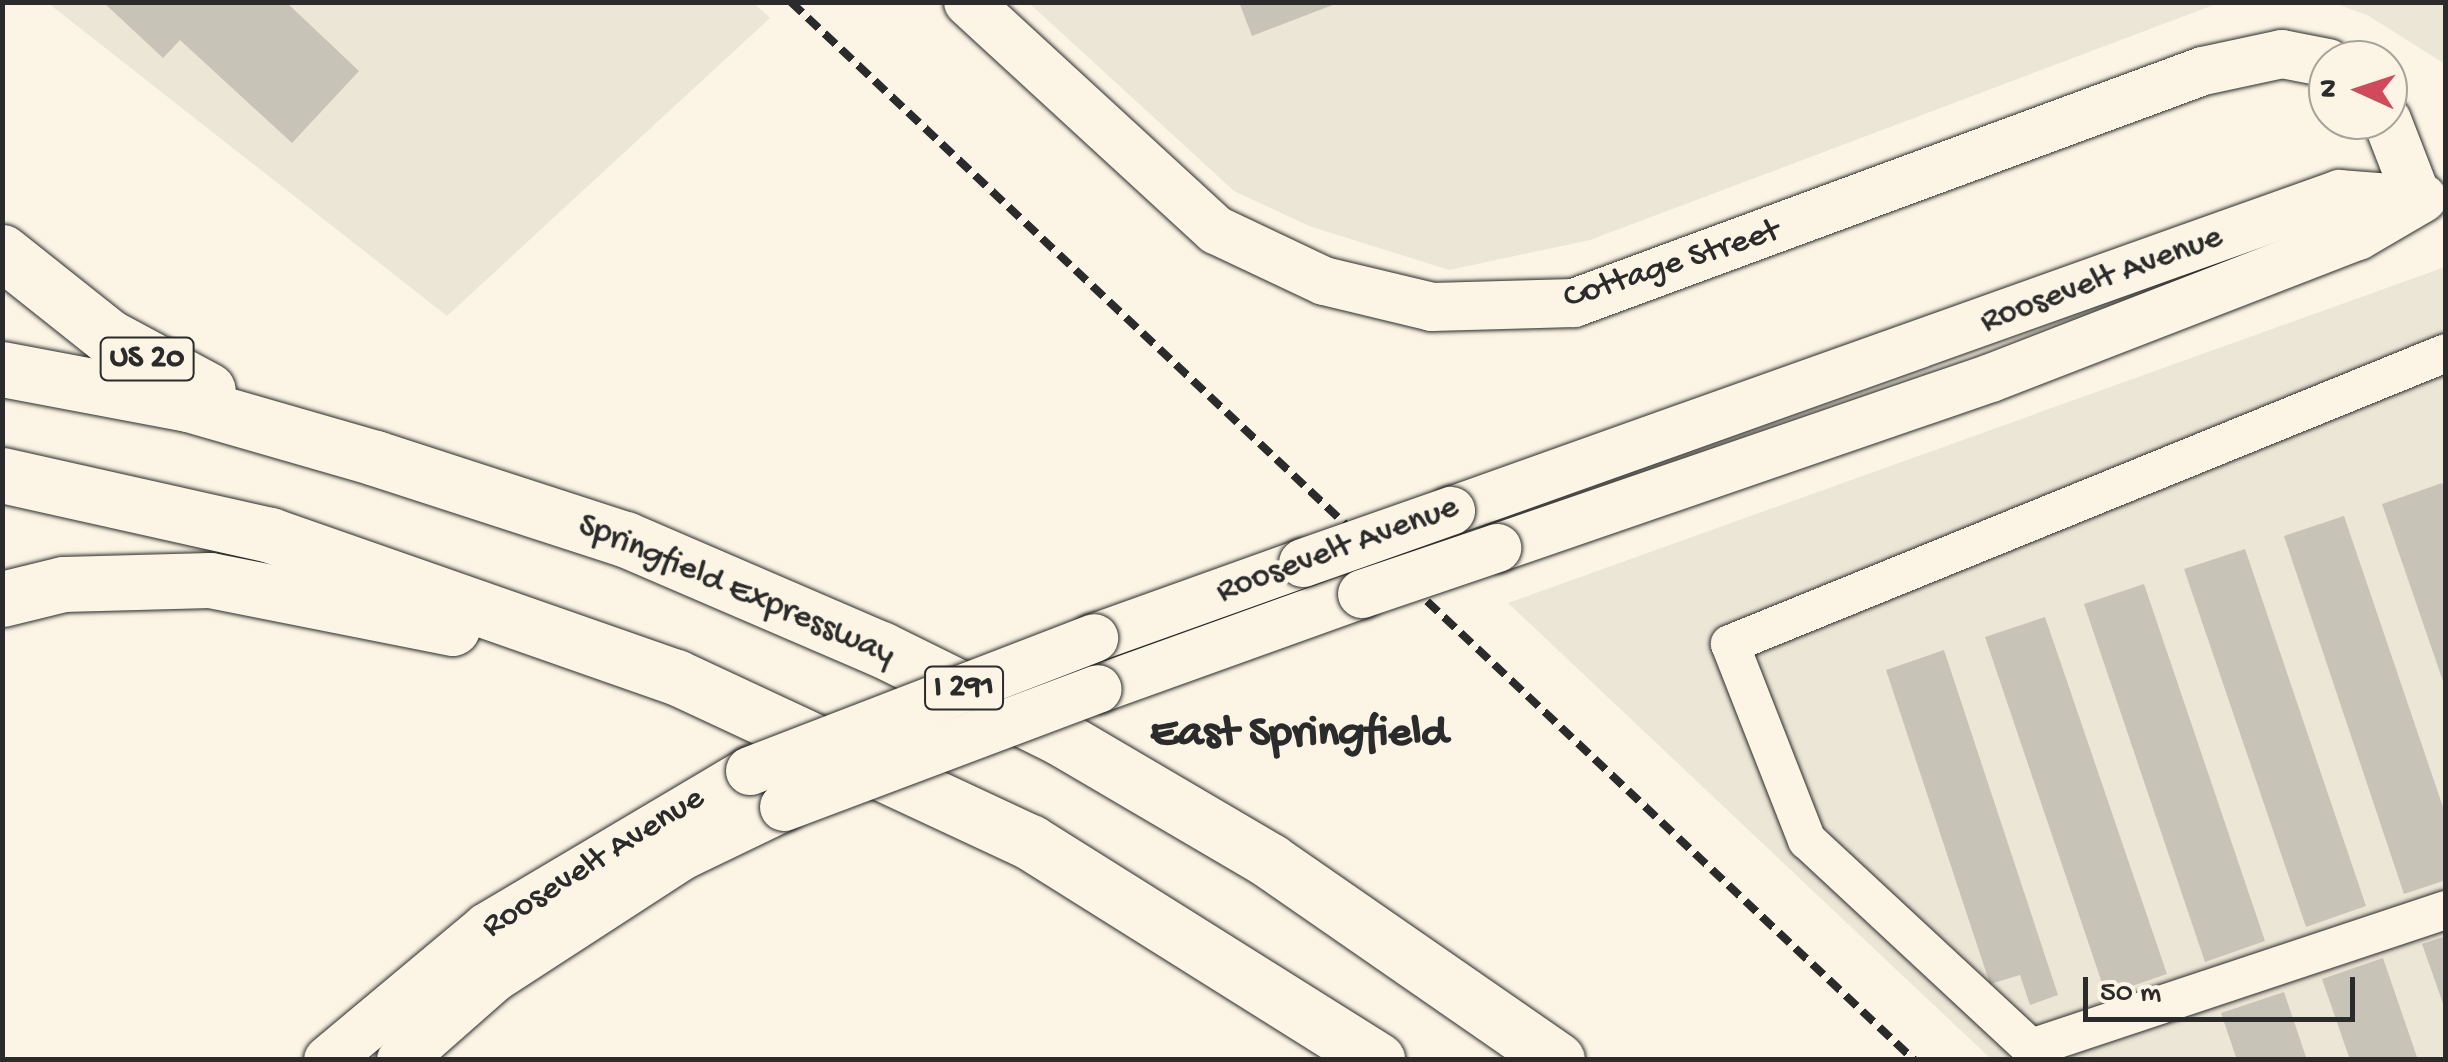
<!DOCTYPE html>
<style>
body{margin:0}
#map{position:relative;width:2448px;height:1062px;overflow:hidden;background:#fcf5e5;font-family:"Gochi Hand",sans-serif}
div>[style]{position:absolute}
.built>*{inset:0;background:#ece6d7}
.building>*{inset:0;background:#c8c3b7}
.roads{filter:drop-shadow(0 0 2px #2b2b2b) drop-shadow(0 0 2px #2b2b2b)}
.minor>*{height:38px;margin:-19px;padding:0 19px;transform-origin:19px;border-radius:19px;background:#fcf5e5}
.major>*{height:48px;margin:-24px;padding:0 24px;transform-origin:24px;border-radius:24px;background:#fcf5e5}
.highway>*{height:55px;margin:-27.5px;padding:0 27.5px;transform-origin:27.5px;border-radius:27.5px;background:#fcf5e5}
.rail>*{height:8px;margin-top:-4px;transform-origin:0;background:repeating-linear-gradient(90deg,#2b2b2b 0 15px,transparent 0 23px)}
.bridges{filter:drop-shadow(0 0 2px #2b2b2b) drop-shadow(0 0 2px #2b2b2b)}
.major-bridge>*{height:48px;margin:-24px;padding:0 24px;transform-origin:24px;border-radius:24px;background:#fcf5e5}
span{translate:-50% -50%;white-space:nowrap;text-align:center;line-height:1.15;-webkit-text-stroke:9px #fcf5e5;paint-order:stroke}
.shield-label span{padding:2px 8px;background:#fcf5e5;border:2px solid;border-radius:8px;-webkit-text-stroke-width:0}
.shield-label{font-size:32px;color:#2b2b2b;font-weight:700}
.street-label{font-size:35px;color:#2b2b2b}
.district-label{font-size:45px;color:#2b2b2b;font-weight:700}
.frame{position:absolute;inset:0;border:5px solid #2b2b2b;pointer-events:none}
.north{position:absolute;left:2308px;top:40px;width:100px;height:100px;box-sizing:border-box;background:#fcf5e5;border:2px solid #a8a49b;border-radius:50%;rotate:273deg;font-size:28px;font-weight:700;line-height:40px;text-align:center;color:#2b2b2b}
.north::after{content:'';display:block;margin:auto;width:35px;height:45px;background:#d1495b;clip-path:polygon(50% 0,100% 100%,50% 72%,0 100%)}
.scale{position:absolute;left:2083px;top:977px;width:272px;height:45px;box-sizing:border-box;border:5px solid #2b2b2b;border-top:0;padding-left:12px;font-size:30px;line-height:35px;white-space:nowrap;color:#2b2b2b;-webkit-text-stroke:8px #fcf5e5;paint-order:stroke}
</style>
<div id="map">
<div class="built">
<i style="clip-path:polygon(753px 2px,770px 18px,447px 316px,48px 3px)"></i>
<i style="clip-path:polygon(1029px 3px,2219px 3px,1590px 240px,1449px 270px,1309px 226px,1234px 191px)"></i>
<i style="clip-path:polygon(2334px 3px,2445px 3px,2445px 64px,2367px 15px)"></i>
<i style="clip-path:polygon(2445px 267px,2445px 1059px,1991px 1059px,1508px 603px)"></i>
</div>
<div class="building">
<i style="clip-path:polygon(103px 2px,286px 2px,359px 71px,292px 143px,180px 40px,163px 58px)"></i>
<i style="clip-path:polygon(1239px 2px,1338px 2px,1338px 3px,1252px 36px)"></i>
<i style="clip-path:polygon(2442px 483px,2446px 492px,2445px 687px,2382px 504px)"></i>
<i style="clip-path:polygon(2344px 516px,2446px 816px,2446px 880px,2404px 894px,2284px 536px)"></i>
<i style="clip-path:polygon(2245px 549px,2366px 906px,2306px 927px,2184px 569px)"></i>
<i style="clip-path:polygon(2144px 584px,2265px 941px,2205px 962px,2084px 604px)"></i>
<i style="clip-path:polygon(2045px 617px,2167px 974px,2106px 995px,1985px 637px)"></i>
<i style="clip-path:polygon(1944px 650px,2058px 995px,2030px 1005px,2020px 975px,1990px 984px,1886px 670px)"></i>
<i style="clip-path:polygon(2446px 936px,2446px 1009px,2445px 1009px,2422px 944px)"></i>
<i style="clip-path:polygon(2383px 958px,2418px 1060px,2350px 1060px,2322px 979px)"></i>
<i style="clip-path:polygon(2284px 992px,2307px 1060px,2237px 1060px,2221px 1013px)"></i>
</div>
<div class="roads">
<div class="minor">
<i style="left:2446px;top:353px;width:773px;rotate:157.88deg"></i>
<i style="left:1730px;top:644px;width:211px;rotate:68.6deg"></i>
<i style="left:1807px;top:840px;width:306px;rotate:42.9deg"></i>
<i style="left:2031px;top:1048px;width:437px;rotate:-18.4deg"></i>
</div>
<div class="major">
<i style="left:968px;top:2px;width:337px;rotate:42.6deg"></i>
<i style="left:1216px;top:230px;width:119px;rotate:25.3deg"></i>
<i style="left:1324px;top:281px;width:111px;rotate:13.5deg"></i>
<i style="left:1432px;top:307px;width:142px;rotate:-1.6deg"></i>
<i style="left:1574px;top:303px;width:670px;rotate:-20.25deg"></i>
<i style="left:2203px;top:71px;width:81px;rotate:-12.1deg"></i>
<i style="left:2282px;top:54px;width:47px;rotate:11.1deg"></i>
<i style="left:2387px;top:120px;width:86px;rotate:68.8deg"></i>
<i style="left:1451px;top:511px;width:944px;rotate:-19.63deg"></i>
<i style="left:2340px;top:194px;width:78px;rotate:4.4deg"></i>
<i style="left:1497px;top:548px;width:522px;rotate:-18.99deg"></i>
<i style="left:1991px;top:378px;width:394px;rotate:-21.2deg"></i>
<i style="left:2358px;top:236px;width:75px;rotate:-30.3deg"></i>
<i style="left:1094px;top:638px;width:222px;rotate:-19.7deg"></i>
<i style="left:1098px;top:689px;width:281px;rotate:-19.8deg"></i>
<i style="left:328px;top:1060px;width:207px;rotate:-39.9deg"></i>
<i style="left:487px;top:927px;width:306px;rotate:-30.7deg"></i>
<i style="left:401px;top:1060px;width:124px;rotate:-41.4deg"></i>
<i style="left:494px;top:978px;width:222px;rotate:-33deg"></i>
<i style="left:680px;top:857px;width:115px;rotate:-25.7deg"></i>
</div>
<div class="highway">
<i style="left:2px;top:252px;width:137px;rotate:38.5deg"></i>
<i style="left:109px;top:337px;width:112px;rotate:28.2deg"></i>
<i style="left:2px;top:369px;width:189px;rotate:10.7deg"></i>
<i style="left:188px;top:404px;width:195px;rotate:16.1deg"></i>
<i style="left:375px;top:458px;width:263px;rotate:18deg"></i>
<i style="left:625px;top:539px;width:279px;rotate:23.3deg"></i>
<i style="left:881px;top:649px;width:199px;rotate:26.3deg"></i>
<i style="left:1059px;top:737px;width:245px;rotate:30.4deg"></i>
<i style="left:1270px;top:861px;width:349px;rotate:34.7deg"></i>
<i style="left:2px;top:475px;width:275px;rotate:12.6deg"></i>
<i style="left:270px;top:535px;width:430px;rotate:19.3deg"></i>
<i style="left:676px;top:677px;width:391px;rotate:25deg"></i>
<i style="left:1030px;top:842px;width:410px;rotate:32.1deg"></i>
<i style="left:2px;top:599px;width:63px;rotate:-13.8deg"></i>
<i style="left:63px;top:584px;width:147px;rotate:-1.6deg"></i>
<i style="left:210px;top:580px;width:247px;rotate:11.2deg"></i>
</div>
</div>
<div class="rail">
<i style="left:791px;top:2px;width:1543px;rotate:43.29deg"></i>
</div>
<div class="bridges">
<div class="major-bridge">
<i style="left:1303px;top:563px;width:157px;rotate:-19.4deg"></i>
<i style="left:1362px;top:594px;width:143px;rotate:-18.8deg"></i>
<i style="left:750px;top:771px;width:369px;rotate:-21.1deg"></i>
<i style="left:784px;top:807px;width:335px;rotate:-20.6deg"></i>
</div>
</div>
<div class="shield-label">
<span style="left:147px;top:359px">US 20</span>
<span style="left:964px;top:688px">I 291</span>
</div>
<div class="street-label">
<span style="left:1672px;top:266px;rotate:-18deg">Cottage Street</span>
<span style="left:2102px;top:281px;rotate:-20deg">Roosevelt Avenue</span>
<span style="left:1338px;top:551px;rotate:-20deg">Roosevelt Avenue</span>
<span style="left:736px;top:591px;rotate:23deg">Springfield Expressway</span>
<span style="left:594px;top:864px;rotate:-32deg">Roosevelt Avenue</span>
</div>
<div class="district-label">
<span style="left:1299px;top:735px">East Springfield</span>
</div>
<div class="frame"></div>
<div class="north">N</div>
<div class="scale">50 m</div>
</div>
